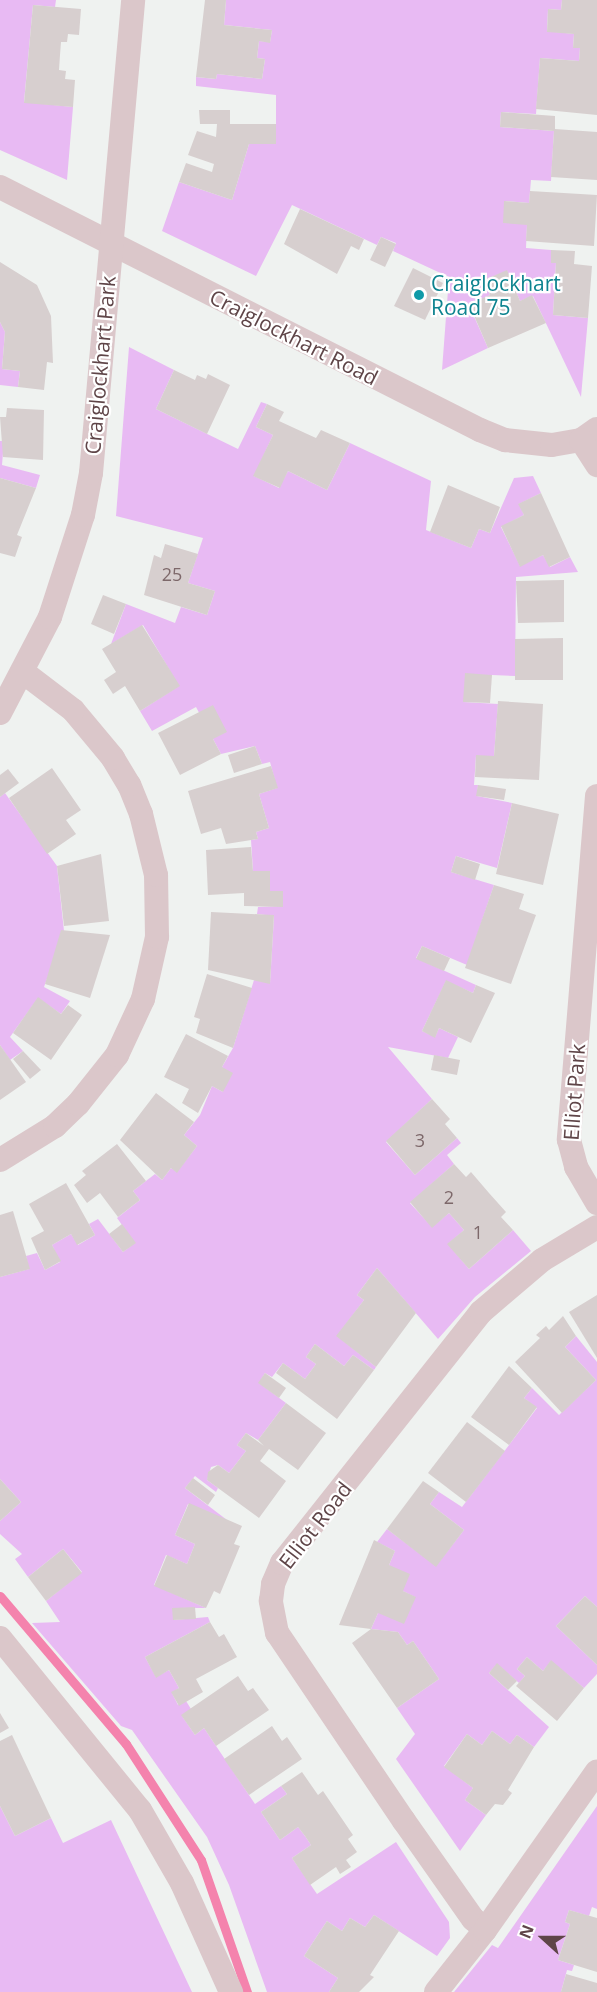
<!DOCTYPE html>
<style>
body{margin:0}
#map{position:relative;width:597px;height:1992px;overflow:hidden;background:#eff2f0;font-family:"Open Sans",sans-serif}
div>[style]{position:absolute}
.green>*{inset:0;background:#e8baf3}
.stream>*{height:9px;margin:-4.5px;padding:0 4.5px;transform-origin:4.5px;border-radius:4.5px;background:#f483ad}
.building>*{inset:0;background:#d7cfcf}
.street>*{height:24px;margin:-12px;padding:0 12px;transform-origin:12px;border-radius:12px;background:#dbc7ca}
.dots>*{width:16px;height:16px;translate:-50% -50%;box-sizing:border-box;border:3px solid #fff;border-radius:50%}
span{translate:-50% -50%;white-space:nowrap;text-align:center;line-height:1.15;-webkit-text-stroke:4.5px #fff;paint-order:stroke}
.number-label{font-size:18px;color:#7d686a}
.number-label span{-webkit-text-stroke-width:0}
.culture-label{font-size:21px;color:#0d838f}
.left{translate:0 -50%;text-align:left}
.street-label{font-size:21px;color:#5f4548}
.north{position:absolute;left:513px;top:1908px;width:60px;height:60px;-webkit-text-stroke:4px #fff;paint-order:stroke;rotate:291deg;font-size:16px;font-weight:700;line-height:24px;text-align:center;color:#5f4548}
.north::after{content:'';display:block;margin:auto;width:21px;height:27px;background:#5f4548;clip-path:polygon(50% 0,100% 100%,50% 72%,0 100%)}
</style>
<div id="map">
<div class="green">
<i style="clip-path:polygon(0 0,56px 0,55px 7px,33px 5px,24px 102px,73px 107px,67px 180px,0 150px)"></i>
<i style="clip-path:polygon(226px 0,562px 0,561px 10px,548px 9px,547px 31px,574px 34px,573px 48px,580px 48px,579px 61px,540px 58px,536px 114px,501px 112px,500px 127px,554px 131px,551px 181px,531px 180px,529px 203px,505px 201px,527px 225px,526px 248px,551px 250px,551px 263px,556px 263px,553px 315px,588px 318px,581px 397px,533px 296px,520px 301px,507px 271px,484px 280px,490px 295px,469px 305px,488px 348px,442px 370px,449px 277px,393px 251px,396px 243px,381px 237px,377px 245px,292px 205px,256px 276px,162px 231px,179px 182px,232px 200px,249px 144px,276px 144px,276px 95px,196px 86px,196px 77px,216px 79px,217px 74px,262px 79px,265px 59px,257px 58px,259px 41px,270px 42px,272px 30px,224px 25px)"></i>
<i style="clip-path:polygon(0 322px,5px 332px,2px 369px,20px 371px,18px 387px,0 385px)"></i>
<i style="clip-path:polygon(129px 347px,174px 370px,156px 409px,238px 449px,261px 402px,267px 404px,256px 427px,273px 435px,254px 476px,279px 488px,288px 471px,327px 490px,350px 443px,431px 481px,426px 530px,471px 548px,479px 529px,490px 533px,514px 478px,533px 476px,541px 493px,519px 504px,524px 515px,501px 527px,520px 566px,543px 555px,550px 567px,570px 557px,578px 572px,516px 577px,515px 676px,492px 675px,463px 702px,498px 704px,494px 756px,476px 756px,474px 785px,478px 785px,477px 796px,512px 803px,497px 868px,456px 856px,451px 872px,494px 885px,467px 965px,422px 946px,416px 958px,476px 985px,473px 993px,446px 981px,422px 1031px,435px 1037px,439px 1028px,458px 1037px,448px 1058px,388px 1047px,432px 1099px,386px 1142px,415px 1175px,457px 1138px,461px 1143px,447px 1155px,454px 1164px,410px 1203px,432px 1227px,449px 1213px,464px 1230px,448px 1244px,469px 1269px,513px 1230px,531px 1251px,475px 1297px,438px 1339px,377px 1268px,357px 1295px,364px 1300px,337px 1336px,376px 1367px,374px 1370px,353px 1355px,344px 1366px,315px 1344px,306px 1357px,316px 1364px,305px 1379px,283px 1363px,272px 1377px,265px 1373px,259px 1383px,286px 1403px,258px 1440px,246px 1433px,237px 1445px,246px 1451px,229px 1473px,218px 1465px,211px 1467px,207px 1480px,218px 1488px,216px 1492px,195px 1476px,185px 1488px,227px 1520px,188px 1504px,175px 1535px,195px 1544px,187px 1564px,166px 1555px,154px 1585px,206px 1608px,173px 1608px,173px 1620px,208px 1617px,210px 1622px,145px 1657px,156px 1677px,169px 1670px,179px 1688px,172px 1693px,178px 1705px,186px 1701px,191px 1709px,182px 1716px,195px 1735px,204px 1728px,255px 1804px,281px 1786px,287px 1794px,261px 1812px,280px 1840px,298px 1827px,305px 1836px,311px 1845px,292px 1858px,317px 1894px,396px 1842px,449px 1922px,450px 1938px,437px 1956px,374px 1915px,365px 1927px,350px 1918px,342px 1931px,327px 1921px,304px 1956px,338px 1978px,329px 1992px,267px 1992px,229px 1885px,207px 1837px,132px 1730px,121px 1726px,32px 1623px,60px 1622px,46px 1601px,82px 1572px,63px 1549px,28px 1577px,15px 1559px,22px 1554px,0 1534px,0 1521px,21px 1502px,0 1479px,0 1277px,29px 1269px,26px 1256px,37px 1253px,45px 1270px,60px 1262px,52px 1245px,71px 1234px,78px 1245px,95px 1235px,89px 1224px,98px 1219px,123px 1252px,135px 1243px,117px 1218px,140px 1200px,133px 1191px,155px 1174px,162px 1180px,171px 1168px,177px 1172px,197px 1146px,184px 1135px,200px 1115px,212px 1086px,223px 1092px,222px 1067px,233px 1048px,254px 980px,270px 983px,274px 916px,257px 914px,258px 907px,283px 906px,283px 891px,270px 891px,270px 871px,253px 871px,251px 840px,258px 839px,256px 832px,269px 828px,259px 794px,277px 788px,270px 762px,262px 764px,255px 746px,221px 754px,196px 707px,152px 731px,140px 711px,179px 686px,143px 625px,111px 644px,126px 604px,175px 623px,181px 607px,207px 615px,215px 591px,188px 583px,203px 538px,116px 516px)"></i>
<i style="clip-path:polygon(0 441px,4px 441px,2px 465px,40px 475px,36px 488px,0 478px)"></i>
<i style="clip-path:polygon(5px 793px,57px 866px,64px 931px,44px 987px,70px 1001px,61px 1014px,38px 998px,10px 1037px,23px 1051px,10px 1060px,0 1045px,0 797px)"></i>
<i style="clip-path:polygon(576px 1336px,597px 1362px,597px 1607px,585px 1596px,556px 1626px,597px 1665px,597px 1674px,584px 1688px,551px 1661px,543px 1671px,527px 1657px,517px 1669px,525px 1676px,519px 1683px,497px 1664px,489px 1673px,549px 1727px,534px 1747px,517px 1735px,510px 1744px,492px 1731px,482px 1745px,467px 1734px,444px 1766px,473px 1788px,465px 1800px,486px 1815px,460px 1851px,396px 1759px,415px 1734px,397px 1708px,439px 1679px,413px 1641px,407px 1645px,398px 1632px,371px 1629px,378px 1613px,415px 1597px,403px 1591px,389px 1565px,395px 1551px,377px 1542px,387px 1529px,436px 1566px,464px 1530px,430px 1504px,439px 1492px,462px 1507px,537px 1408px,524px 1398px,532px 1388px,559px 1415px,596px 1380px,565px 1347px)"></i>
<i style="clip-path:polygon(0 1806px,15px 1836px,51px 1818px,63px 1843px,111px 1820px,192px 1992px,0 1992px)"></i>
<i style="clip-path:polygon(597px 1806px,597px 1909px,592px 1907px,589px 1916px,569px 1910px,565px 1922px,570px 1924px,558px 1960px,574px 1965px,572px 1971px,567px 1970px,561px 1992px,454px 1992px,492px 1945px,498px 1948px)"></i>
</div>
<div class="stream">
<i style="left:0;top:1596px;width:194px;rotate:49.6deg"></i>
<i style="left:126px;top:1744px;width:138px;rotate:57.1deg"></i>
<i style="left:201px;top:1860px;width:140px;rotate:70.8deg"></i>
</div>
<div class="building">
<i style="clip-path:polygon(205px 0,226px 0,224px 25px,272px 30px,270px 43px,259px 41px,257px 58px,265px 59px,262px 79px,217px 74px,216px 79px,196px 77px)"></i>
<i style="clip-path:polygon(562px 0,597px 0,597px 115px,536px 109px,540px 58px,579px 61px,580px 48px,573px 48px,574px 34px,547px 32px,548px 9px,561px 10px)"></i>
<i style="clip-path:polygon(33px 5px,81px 9px,79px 35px,68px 34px,67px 42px,61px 42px,60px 55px,59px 70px,66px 71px,65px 79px,75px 80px,73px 107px,24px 103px)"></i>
<i style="clip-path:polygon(199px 110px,230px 110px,230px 124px,276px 124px,276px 144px,249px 144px,232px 200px,179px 182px,186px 163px,212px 172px,214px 164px,188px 155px,197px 131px,216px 137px,217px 124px,200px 124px)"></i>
<i style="clip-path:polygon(501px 112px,555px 116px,555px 129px,597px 132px,597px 180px,551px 177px,554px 131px,500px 127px)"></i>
<i style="clip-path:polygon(530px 191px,597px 195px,594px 246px,526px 241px,527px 225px,503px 223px,504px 201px,529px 203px)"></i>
<i style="clip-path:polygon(300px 209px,364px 239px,359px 250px,351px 246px,337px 274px,284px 244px)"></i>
<i style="clip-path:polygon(381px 237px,396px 244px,385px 267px,370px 260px)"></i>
<i style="clip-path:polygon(551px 250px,575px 251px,574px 264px,592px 266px,588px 318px,553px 315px,556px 263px,551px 263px)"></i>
<i style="clip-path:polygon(0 262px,37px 285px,51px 316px,53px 363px,47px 362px,44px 390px,18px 387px,20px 371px,2px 369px,5px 332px,0 322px)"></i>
<i style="clip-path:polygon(413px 268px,443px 283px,425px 320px,394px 306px)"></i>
<i style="clip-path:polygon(507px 270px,520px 301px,532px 295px,546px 323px,488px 348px,469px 304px,490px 295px,484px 280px)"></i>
<i style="clip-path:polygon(174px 370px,195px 380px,197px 375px,206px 379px,208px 374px,230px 385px,207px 434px,156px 409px)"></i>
<i style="clip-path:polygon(267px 404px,284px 412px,279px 421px,305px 433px,316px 438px,321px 430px,350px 443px,327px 490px,288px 471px,280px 488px,253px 476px,273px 435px,256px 427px)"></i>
<i style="clip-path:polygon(7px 408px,44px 410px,43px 460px,3px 457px,0 417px,6px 417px)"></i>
<i style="clip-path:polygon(0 478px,36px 488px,17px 535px,22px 537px,15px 557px,0 553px)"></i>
<i style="clip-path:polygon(448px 485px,500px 507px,490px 533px,479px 529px,471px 548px,430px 532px)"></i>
<i style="clip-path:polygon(541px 493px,570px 557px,549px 567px,543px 555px,520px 567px,501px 526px,524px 515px,518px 504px)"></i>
<i style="clip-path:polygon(165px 544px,198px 554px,188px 583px,215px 591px,207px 615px,144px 595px,154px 555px,161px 558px)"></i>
<i style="clip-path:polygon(564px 580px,564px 622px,518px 623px,516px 581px)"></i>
<i style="clip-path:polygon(103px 595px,126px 604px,114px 634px,91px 624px)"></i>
<i style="clip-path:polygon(142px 625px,180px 686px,140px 711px,125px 686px,113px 694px,104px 680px,116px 672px,102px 649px)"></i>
<i style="clip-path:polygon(563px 638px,563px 680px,515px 680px,515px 639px)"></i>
<i style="clip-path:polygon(465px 673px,492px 675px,490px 703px,463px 702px)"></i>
<i style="clip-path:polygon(498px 701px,543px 704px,539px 780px,475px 777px,476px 755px,494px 756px)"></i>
<i style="clip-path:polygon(213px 705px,227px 732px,213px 739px,221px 754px,180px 775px,158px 733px)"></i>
<i style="clip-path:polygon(255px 746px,262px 764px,234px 773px,228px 755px)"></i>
<i style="clip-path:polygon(271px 766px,278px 788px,259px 794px,269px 828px,256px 832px,258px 839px,226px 844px,221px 828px,201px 834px,188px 791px)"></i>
<i style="clip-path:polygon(52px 768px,81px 810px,66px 820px,76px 834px,47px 854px,9px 798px)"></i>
<i style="clip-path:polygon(8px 769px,19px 783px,0 797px,0 775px)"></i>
<i style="clip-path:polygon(478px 785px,506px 789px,504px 800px,476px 796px)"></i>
<i style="clip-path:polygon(512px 803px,559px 814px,543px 885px,496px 874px)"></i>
<i style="clip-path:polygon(251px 847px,253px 871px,270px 871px,270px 891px,283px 891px,283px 907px,244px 906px,244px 893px,208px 895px,206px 850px)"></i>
<i style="clip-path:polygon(101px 854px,109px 921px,64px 926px,57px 866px)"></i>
<i style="clip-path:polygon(456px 856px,480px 864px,475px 880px,451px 872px)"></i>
<i style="clip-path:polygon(494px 885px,524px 894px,519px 909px,536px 915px,511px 984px,465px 968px)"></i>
<i style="clip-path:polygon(211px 912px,274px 915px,270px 984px,208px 970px)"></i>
<i style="clip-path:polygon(61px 930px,110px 935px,90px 998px,45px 984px)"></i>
<i style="clip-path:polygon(422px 946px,450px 958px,444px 971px,416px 959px)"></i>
<i style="clip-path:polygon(207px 974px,252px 988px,233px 1048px,196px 1033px,200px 1019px,194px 1017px)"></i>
<i style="clip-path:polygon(446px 980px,473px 993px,476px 985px,495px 993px,471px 1043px,439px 1028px,435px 1038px,422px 1031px)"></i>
<i style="clip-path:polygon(38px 997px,61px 1014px,68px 1005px,82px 1015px,51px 1060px,13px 1033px)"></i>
<i style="clip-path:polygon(186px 1034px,228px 1056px,222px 1067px,233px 1073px,223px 1092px,212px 1086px,198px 1113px,182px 1103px,189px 1089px,164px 1077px)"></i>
<i style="clip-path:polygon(0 1045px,26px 1082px,0 1100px)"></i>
<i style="clip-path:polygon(23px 1051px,41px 1070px,30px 1079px,13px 1059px)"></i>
<i style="clip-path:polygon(434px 1055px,460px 1060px,457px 1075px,431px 1070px)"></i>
<i style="clip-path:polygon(156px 1093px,194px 1122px,184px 1135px,197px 1146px,177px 1173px,171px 1168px,162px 1180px,120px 1140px)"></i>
<i style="clip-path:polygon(432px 1099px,450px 1119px,445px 1124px,457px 1138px,415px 1175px,386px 1141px)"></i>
<i style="clip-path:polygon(117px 1144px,146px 1181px,133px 1191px,140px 1200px,118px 1217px,100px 1193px,87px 1203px,74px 1185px,86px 1175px,82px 1171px)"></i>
<i style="clip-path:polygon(454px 1164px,466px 1177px,471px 1172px,489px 1193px,506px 1212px,501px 1217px,513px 1230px,469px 1269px,447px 1244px,464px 1230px,449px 1213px,432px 1228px,410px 1202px)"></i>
<i style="clip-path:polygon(66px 1183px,95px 1235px,77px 1245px,71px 1234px,52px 1245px,61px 1261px,45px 1270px,31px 1238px,44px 1231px,29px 1204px)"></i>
<i style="clip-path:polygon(13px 1211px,30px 1269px,0 1277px,0 1215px)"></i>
<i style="clip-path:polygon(122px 1224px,136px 1243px,123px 1252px,109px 1234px)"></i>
<i style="clip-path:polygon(377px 1268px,416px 1313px,376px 1367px,336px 1336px,364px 1300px,357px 1295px)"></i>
<i style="clip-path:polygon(597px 1295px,597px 1358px,569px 1312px)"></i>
<i style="clip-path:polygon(563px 1316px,576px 1336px,565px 1347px,596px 1380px,562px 1413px,515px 1362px,540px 1338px,536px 1335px,546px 1326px,549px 1330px)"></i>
<i style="clip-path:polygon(315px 1344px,344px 1366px,353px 1355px,374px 1370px,337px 1419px,276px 1373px,283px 1363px,305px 1379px,316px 1364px,306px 1357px)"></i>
<i style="clip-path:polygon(509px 1366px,532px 1388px,524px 1398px,537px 1407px,509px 1445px,471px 1417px)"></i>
<i style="clip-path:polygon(265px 1373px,286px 1388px,279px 1398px,258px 1383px)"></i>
<i style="clip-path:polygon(286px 1403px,326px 1433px,298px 1470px,269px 1449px,260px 1461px,286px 1481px,259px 1518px,207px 1480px,208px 1472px,218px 1465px,229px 1473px,246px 1451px,237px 1445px,246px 1433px,264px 1446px,258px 1440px)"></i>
<i style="clip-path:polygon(467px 1422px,505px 1451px,466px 1502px,428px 1473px)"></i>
<i style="clip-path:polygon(193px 1478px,215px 1495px,208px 1505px,185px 1488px)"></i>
<i style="clip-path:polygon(0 1479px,21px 1502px,0 1521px)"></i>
<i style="clip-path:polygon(423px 1481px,439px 1492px,430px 1504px,464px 1530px,436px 1567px,387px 1529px)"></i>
<i style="clip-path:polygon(189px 1503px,242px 1526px,234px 1544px,240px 1546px,220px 1594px,214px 1591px,206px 1608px,154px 1586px,167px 1555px,187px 1564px,195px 1544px,175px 1535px)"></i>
<i style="clip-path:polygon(374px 1540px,395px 1551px,389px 1565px,410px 1574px,403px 1591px,416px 1597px,404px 1624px,378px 1613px,371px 1629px,339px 1625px)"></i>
<i style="clip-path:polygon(63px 1549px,82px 1573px,46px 1601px,28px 1577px)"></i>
<i style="clip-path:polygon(585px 1596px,597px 1607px,597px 1665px,556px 1626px)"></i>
<i style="clip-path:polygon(195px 1607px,196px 1619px,173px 1620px,172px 1608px)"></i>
<i style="clip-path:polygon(210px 1622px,219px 1637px,224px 1634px,237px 1657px,196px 1679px,203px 1692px,179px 1706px,171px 1692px,179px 1688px,169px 1670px,156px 1678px,145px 1657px)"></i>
<i style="clip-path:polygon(371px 1629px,398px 1632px,407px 1645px,413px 1641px,439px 1679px,397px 1708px,352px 1643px)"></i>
<i style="clip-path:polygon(527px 1657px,543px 1671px,551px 1660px,584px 1688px,557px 1721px,516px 1686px,525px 1676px,517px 1669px)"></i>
<i style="clip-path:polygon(497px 1663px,517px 1681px,508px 1690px,489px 1673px)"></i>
<i style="clip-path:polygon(238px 1676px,248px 1691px,253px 1688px,269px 1710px,216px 1746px,204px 1728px,195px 1735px,181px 1715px)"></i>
<i style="clip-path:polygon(0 1713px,9px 1728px,0 1733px)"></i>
<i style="clip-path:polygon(272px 1726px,282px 1741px,287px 1737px,302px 1759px,249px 1795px,224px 1759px)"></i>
<i style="clip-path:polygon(492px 1731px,510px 1744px,517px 1735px,534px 1747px,508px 1790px,512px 1793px,503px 1805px,495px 1804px,486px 1815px,465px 1800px,473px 1788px,444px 1767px,467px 1734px,482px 1745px)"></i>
<i style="clip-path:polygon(12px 1735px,51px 1818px,15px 1836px,0 1806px,0 1741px)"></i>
<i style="clip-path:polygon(302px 1772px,318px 1795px,323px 1791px,353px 1835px,348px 1839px,357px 1852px,346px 1860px,351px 1867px,340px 1874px,336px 1867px,310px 1885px,292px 1858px,311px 1845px,305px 1836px,298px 1827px,280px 1840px,261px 1812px,287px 1794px,281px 1786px)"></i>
<i style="clip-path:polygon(569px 1910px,597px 1918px,597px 1972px,558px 1960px,570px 1924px,565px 1922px)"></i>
<i style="clip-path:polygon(374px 1915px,399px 1931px,370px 1975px,374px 1977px,359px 1992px,329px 1992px,338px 1978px,304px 1956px,327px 1921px,342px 1931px,350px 1918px,365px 1927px)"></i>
<i style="clip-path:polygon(566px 1974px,597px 1983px,597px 1992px,561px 1992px)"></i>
</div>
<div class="street">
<i style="left:0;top:187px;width:538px;rotate:26.85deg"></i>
<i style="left:480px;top:430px;width:27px;rotate:22deg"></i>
<i style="left:505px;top:440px;width:47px;rotate:6.1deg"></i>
<i style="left:552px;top:445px;width:29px;rotate:-10deg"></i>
<i style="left:581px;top:440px;width:19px;rotate:-35deg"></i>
<i style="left:581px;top:440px;width:30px;rotate:57deg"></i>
<i style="left:0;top:713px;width:108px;rotate:-62.5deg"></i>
<i style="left:50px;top:617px;width:107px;rotate:-72.1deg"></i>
<i style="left:83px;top:515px;width:43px;rotate:-79.2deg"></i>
<i style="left:91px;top:473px;width:475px;rotate:-84.9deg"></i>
<i style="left:597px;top:796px;width:345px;rotate:94.7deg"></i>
<i style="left:569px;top:1140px;width:28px;rotate:75deg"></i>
<i style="left:576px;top:1167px;width:42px;rotate:59.7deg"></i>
<i style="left:0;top:1160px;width:65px;rotate:-31.7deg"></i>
<i style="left:55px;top:1126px;width:32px;rotate:-44deg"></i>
<i style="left:78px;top:1104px;width:63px;rotate:-51.5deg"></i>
<i style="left:117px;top:1055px;width:62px;rotate:-65.1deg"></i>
<i style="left:143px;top:999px;width:64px;rotate:-77.3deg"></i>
<i style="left:157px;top:937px;width:62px;rotate:-90.9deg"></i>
<i style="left:156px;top:875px;width:63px;rotate:-103.8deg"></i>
<i style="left:141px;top:814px;width:31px;rotate:-112deg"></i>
<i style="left:129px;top:785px;width:31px;rotate:-121deg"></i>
<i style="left:113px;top:758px;width:62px;rotate:-129.8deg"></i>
<i style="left:73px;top:710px;width:63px;rotate:-142.8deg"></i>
<i style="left:0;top:1638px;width:222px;rotate:50.9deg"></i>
<i style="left:140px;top:1810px;width:84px;rotate:60.1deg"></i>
<i style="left:182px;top:1883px;width:120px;rotate:65.8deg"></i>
<i style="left:485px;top:1930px;width:16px;rotate:-137deg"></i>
<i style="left:473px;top:1919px;width:120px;rotate:-125.1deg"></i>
<i style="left:404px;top:1821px;width:227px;rotate:-124deg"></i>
<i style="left:277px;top:1633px;width:33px;rotate:-101deg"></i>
<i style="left:271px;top:1601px;width:17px;rotate:-83deg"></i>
<i style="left:273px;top:1584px;width:23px;rotate:-67deg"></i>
<i style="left:282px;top:1563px;width:320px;rotate:-51.6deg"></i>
<i style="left:481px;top:1312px;width:80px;rotate:-40.4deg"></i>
<i style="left:542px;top:1260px;width:64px;rotate:-31deg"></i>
<i style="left:436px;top:1992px;width:79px;rotate:-51.7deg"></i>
<i style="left:485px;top:1930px;width:194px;rotate:-54.8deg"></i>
</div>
<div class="dots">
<i style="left:419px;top:295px;background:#0f9aa8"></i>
</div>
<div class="number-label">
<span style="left:172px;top:574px">25</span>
<span style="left:420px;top:1140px">3</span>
<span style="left:449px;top:1197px">2</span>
<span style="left:478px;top:1232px">1</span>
</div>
<div class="culture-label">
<span class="left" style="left:431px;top:295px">Craiglockhart<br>Road 75</span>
</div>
<div class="street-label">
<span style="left:294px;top:337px;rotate:27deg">Craiglockhart Road</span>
<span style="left:100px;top:365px;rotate:-85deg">Craiglockhart Park</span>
<span style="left:574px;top:1092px;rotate:-86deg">Elliot Park</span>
<span style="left:315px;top:1525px;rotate:-52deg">Elliot Road</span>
</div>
<div class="north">N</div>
</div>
